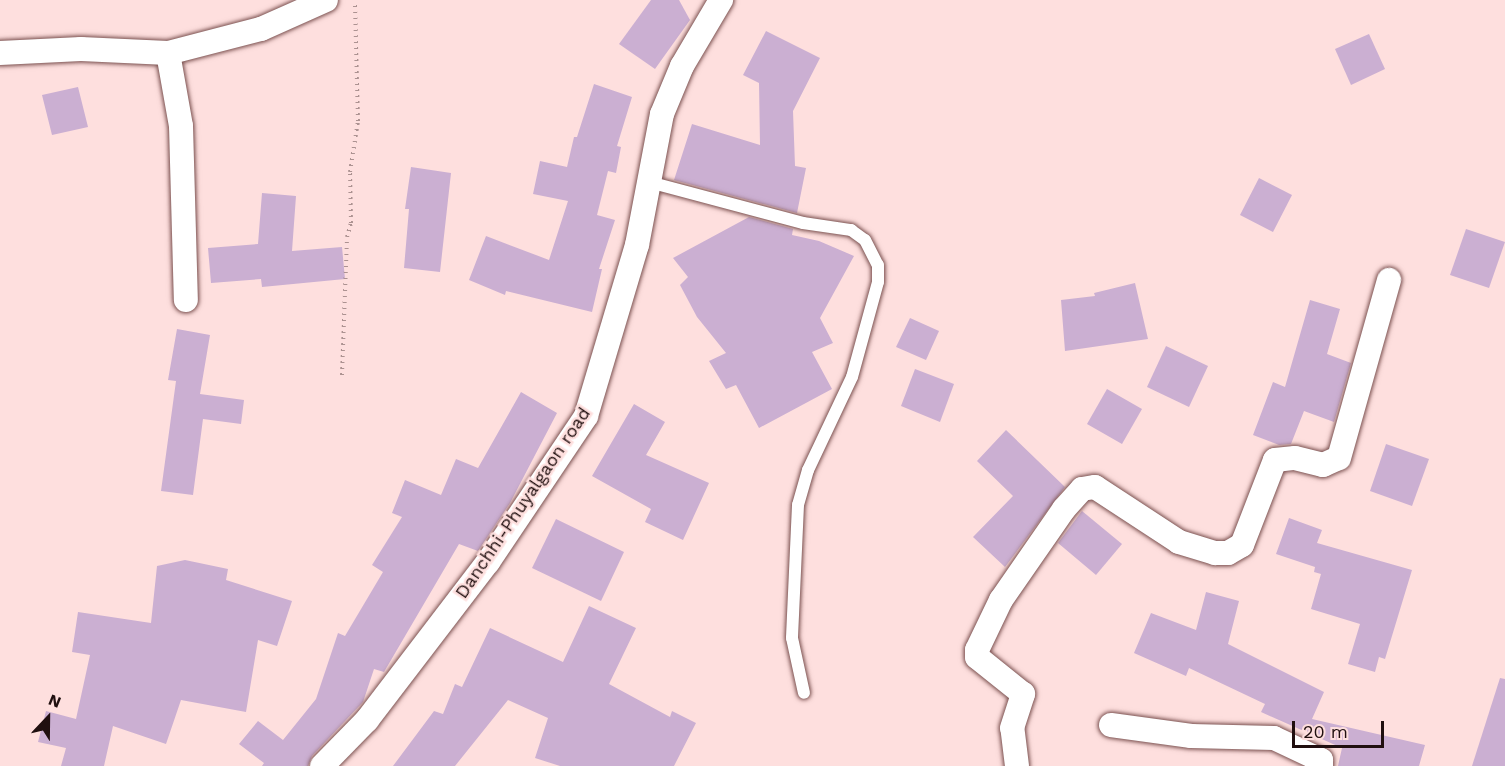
<!DOCTYPE html>
<style>
body{margin:0}
#map{position:relative;width:1505px;height:766px;overflow:hidden;background:#fedfde;font-family:"Work Sans",sans-serif}
div>[style]{position:absolute}
.building>*{inset:0;background:#cbafd2}
.path>*{height:4px;margin-top:-2px;transform-origin:0;background:repeating-linear-gradient(90deg,#ac9291 0 1.5px,transparent 0 6px)}
.roads{filter:drop-shadow(0 0 2px #7b5150) drop-shadow(0 0 2px #7b5150)}
.lane>*{height:12px;margin:-6px;padding:0 6px;transform-origin:6px;border-radius:6px;background:#fff}
.street>*{height:24px;margin:-12px;padding:0 12px;transform-origin:12px;border-radius:12px;background:#fff}
span{translate:-50% -50%;white-space:nowrap;text-align:center;line-height:1.15;-webkit-text-stroke:5px #fedfde;paint-order:stroke}
.street-label{font-size:18px;color:#200f0f}
.north{position:absolute;left:18px;top:688px;width:60px;height:60px;-webkit-text-stroke:4px #fedfde;paint-order:stroke;rotate:22deg;font-size:16px;font-weight:700;line-height:24px;text-align:center;color:#200f0f}
.north::after{content:'';display:block;margin:auto;width:21px;height:27px;background:#200f0f;clip-path:polygon(50% 0,100% 100%,50% 72%,0 100%)}
.scale{position:absolute;left:1292px;top:721px;width:92px;height:27px;box-sizing:border-box;border:3px solid #200f0f;border-top:0;padding-left:8px;font-size:18px;line-height:21px;white-space:nowrap;color:#200f0f;-webkit-text-stroke:4px #fedfde;paint-order:stroke}
</style>
<div id="map">
<div class="building">
<i style="clip-path:polygon(651px 0,679px 0,690px 20px,655px 69px,619px 44px)"></i>
<i style="clip-path:polygon(766px 31px,820px 58px,793px 111px,795px 166px,806px 168px,797px 213px,674px 180px,692px 124px,760px 145px,759px 83px,743px 75px)"></i>
<i style="clip-path:polygon(1369px 34px,1385px 69px,1351px 85px,1335px 49px)"></i>
<i style="clip-path:polygon(594px 84px,632px 97px,617px 146px,621px 147px,616px 173px,608px 171px,597px 215px,615px 220px,599px 269px,602px 269px,592px 312px,506px 291px,505px 295px,469px 280px,486px 236px,549px 260px,568px 201px,533px 194px,540px 161px,567px 167px,574px 137px,577px 137px)"></i>
<i style="clip-path:polygon(78px 87px,88px 127px,52px 135px,42px 95px)"></i>
<i style="clip-path:polygon(411px 167px,451px 173px,440px 272px,404px 268px,409px 209px,405px 209px)"></i>
<i style="clip-path:polygon(1259px 178px,1292px 195px,1273px 232px,1240px 215px)"></i>
<i style="clip-path:polygon(262px 193px,296px 196px,292px 251px,342px 247px,345px 279px,262px 287px,261px 279px,211px 283px,208px 248px,258px 244px)"></i>
<i style="clip-path:polygon(749px 217px,793px 229px,792px 235px,819px 241px,854px 256px,820px 318px,833px 343px,812px 352px,832px 389px,759px 428px,736px 385px,726px 389px,709px 361px,726px 353px,697px 317px,680px 285px,688px 277px,673px 258px)"></i>
<i style="clip-path:polygon(1466px 229px,1505px 242px,1489px 288px,1450px 275px)"></i>
<i style="clip-path:polygon(1135px 283px,1148px 339px,1065px 351px,1061px 300px,1095px 296px,1094px 293px)"></i>
<i style="clip-path:polygon(1310px 300px,1340px 309px,1327px 354px,1351px 363px,1334px 422px,1304px 411px,1291px 444px,1279px 445px,1253px 435px,1273px 382px,1285px 387px)"></i>
<i style="clip-path:polygon(910px 318px,939px 331px,926px 360px,896px 347px)"></i>
<i style="clip-path:polygon(177px 329px,210px 335px,200px 394px,244px 400px,241px 424px,203px 419px,193px 495px,161px 491px,176px 381px,168px 380px)"></i>
<i style="clip-path:polygon(1166px 346px,1208px 366px,1189px 407px,1147px 387px)"></i>
<i style="clip-path:polygon(915px 369px,954px 384px,940px 422px,901px 406px)"></i>
<i style="clip-path:polygon(1107px 389px,1142px 409px,1122px 444px,1087px 424px)"></i>
<i style="clip-path:polygon(521px 392px,557px 413px,510px 503px,478px 551px,459px 544px,384px 672px,374px 669px,363px 702px,312px 756px,308px 766px,262px 766px,264px 763px,239px 744px,258px 721px,283px 740px,316px 699px,338px 633px,345px 636px,383px 572px,372px 565px,402px 517px,392px 513px,405px 480px,441px 495px,456px 459px,478px 468px)"></i>
<i style="clip-path:polygon(634px 404px,665px 422px,646px 455px,709px 483px,683px 540px,645px 522px,651px 509px,592px 476px)"></i>
<i style="clip-path:polygon(1006px 430px,1065px 487px,1005px 567px,973px 537px,1013px 496px,977px 461px)"></i>
<i style="clip-path:polygon(1386px 444px,1429px 459px,1412px 506px,1370px 491px)"></i>
<i style="clip-path:polygon(1082px 511px,1122px 544px,1096px 575px,1058px 543px)"></i>
<i style="clip-path:polygon(1289px 518px,1322px 530px,1317px 543px,1412px 570px,1385px 659px,1379px 657px,1375px 672px,1348px 664px,1360px 624px,1311px 609px,1321px 574px,1314px 572px,1315px 567px,1276px 554px)"></i>
<i style="clip-path:polygon(556px 519px,624px 552px,601px 601px,532px 568px)"></i>
<i style="clip-path:polygon(185px 560px,228px 569px,226px 580px,292px 601px,277px 646px,258px 640px,246px 712px,181px 700px,166px 744px,113px 726px,104px 766px,61px 766px,66px 748px,38px 742px,46px 711px,76px 719px,90px 655px,72px 652px,78px 612px,151px 623px,157px 566px)"></i>
<i style="clip-path:polygon(1206px 592px,1239px 601px,1228px 644px,1324px 692px,1312px 719px,1425px 745px,1419px 766px,1338px 766px,1342px 748px,1261px 712px,1265px 704px,1189px 668px,1186px 676px,1134px 653px,1151px 613px,1196px 630px)"></i>
<i style="clip-path:polygon(589px 606px,636px 628px,609px 684px,670px 717px,672px 711px,696px 723px,674px 766px,560px 766px,535px 758px,548px 718px,508px 700px,455px 766px,393px 766px,434px 711px,443px 714px,455px 684px,462px 687px,490px 628px,563px 662px)"></i>
<i style="clip-path:polygon(1500px 678px,1505px 679px,1505px 766px,1472px 766px)"></i>
</div>
<div class="path">
<i style="left:342px;top:375px;width:138px;rotate:-87.9deg"></i>
<i style="left:347px;top:237px;width:15px;rotate:-74deg"></i>
<i style="left:351px;top:223px;width:51px;rotate:-91.1deg"></i>
<i style="left:350px;top:172px;width:52px;rotate:-81.1deg"></i>
<i style="left:358px;top:121px;width:116px;rotate:-91.5deg"></i>
</div>
<div class="roads">
<div class="lane">
<i style="left:649px;top:182px;width:159px;rotate:14.9deg"></i>
<i style="left:803px;top:223px;width:49px;rotate:8.3deg"></i>
<i style="left:851px;top:230px;width:17px;rotate:36deg"></i>
<i style="left:865px;top:240px;width:28px;rotate:63deg"></i>
<i style="left:878px;top:265px;width:17px;rotate:90deg"></i>
<i style="left:878px;top:282px;width:98px;rotate:105.3deg"></i>
<i style="left:852px;top:377px;width:103px;rotate:115.3deg"></i>
<i style="left:808px;top:470px;width:36px;rotate:106deg"></i>
<i style="left:798px;top:505px;width:133px;rotate:92.6deg"></i>
<i style="left:792px;top:638px;width:56px;rotate:77.7deg"></i>
</div>
<div class="street">
<i style="left:0;top:53px;width:81px;rotate:-2.8deg"></i>
<i style="left:81px;top:49px;width:87px;rotate:2.6deg"></i>
<i style="left:168px;top:53px;width:96px;rotate:-14.5deg"></i>
<i style="left:261px;top:29px;width:71px;rotate:-24deg"></i>
<i style="left:168px;top:53px;width:74px;rotate:79.9deg"></i>
<i style="left:181px;top:126px;width:174px;rotate:88.4deg"></i>
<i style="left:1111px;top:725px;width:81px;rotate:7.8deg"></i>
<i style="left:1191px;top:736px;width:83px;rotate:1.4deg"></i>
<i style="left:1274px;top:738px;width:52px;rotate:25.1deg"></i>
<i style="left:1321px;top:760px;width:6px;rotate:90deg"></i>
<i style="left:322px;top:766px;width:64px;rotate:-45.6deg"></i>
<i style="left:367px;top:720px;width:199px;rotate:-52.6deg"></i>
<i style="left:488px;top:562px;width:176px;rotate:-56.1deg"></i>
<i style="left:586px;top:416px;width:178px;rotate:-73.4deg"></i>
<i style="left:637px;top:245px;width:133px;rotate:-79.2deg"></i>
<i style="left:662px;top:114px;width:52px;rotate:-67.4deg"></i>
<i style="left:682px;top:66px;width:77px;rotate:-59.4deg"></i>
<i style="left:1017px;top:766px;width:38px;rotate:-97deg"></i>
<i style="left:1012px;top:728px;width:36px;rotate:-72deg"></i>
<i style="left:1023px;top:694px;width:59px;rotate:-141.2deg"></i>
<i style="left:977px;top:657px;width:7px;rotate:-90deg"></i>
<i style="left:977px;top:650px;width:55px;rotate:-64.4deg"></i>
<i style="left:1001px;top:600px;width:111px;rotate:-55.3deg"></i>
<i style="left:1064px;top:509px;width:27px;rotate:-48deg"></i>
<i style="left:1082px;top:489px;width:13px;rotate:-9deg"></i>
<i style="left:1095px;top:487px;width:100px;rotate:33.2deg"></i>
<i style="left:1179px;top:542px;width:38px;rotate:17deg"></i>
<i style="left:1215px;top:553px;width:13px"></i>
<i style="left:1228px;top:553px;width:16px;rotate:-30deg"></i>
<i style="left:1242px;top:545px;width:91px;rotate:-68.8deg"></i>
<i style="left:1275px;top:460px;width:20px;rotate:-6deg"></i>
<i style="left:1295px;top:458px;width:29px;rotate:14deg"></i>
<i style="left:1323px;top:465px;width:17px;rotate:-24deg"></i>
<i style="left:1339px;top:458px;width:185px;rotate:-74.3deg"></i>
</div>
</div>
<div class="street-label">
<span style="left:523px;top:503px;rotate:-56deg">Danchhi-Phuyalgaon road</span>
</div>
<div class="north">N</div>
<div class="scale">20 m</div>
</div>
